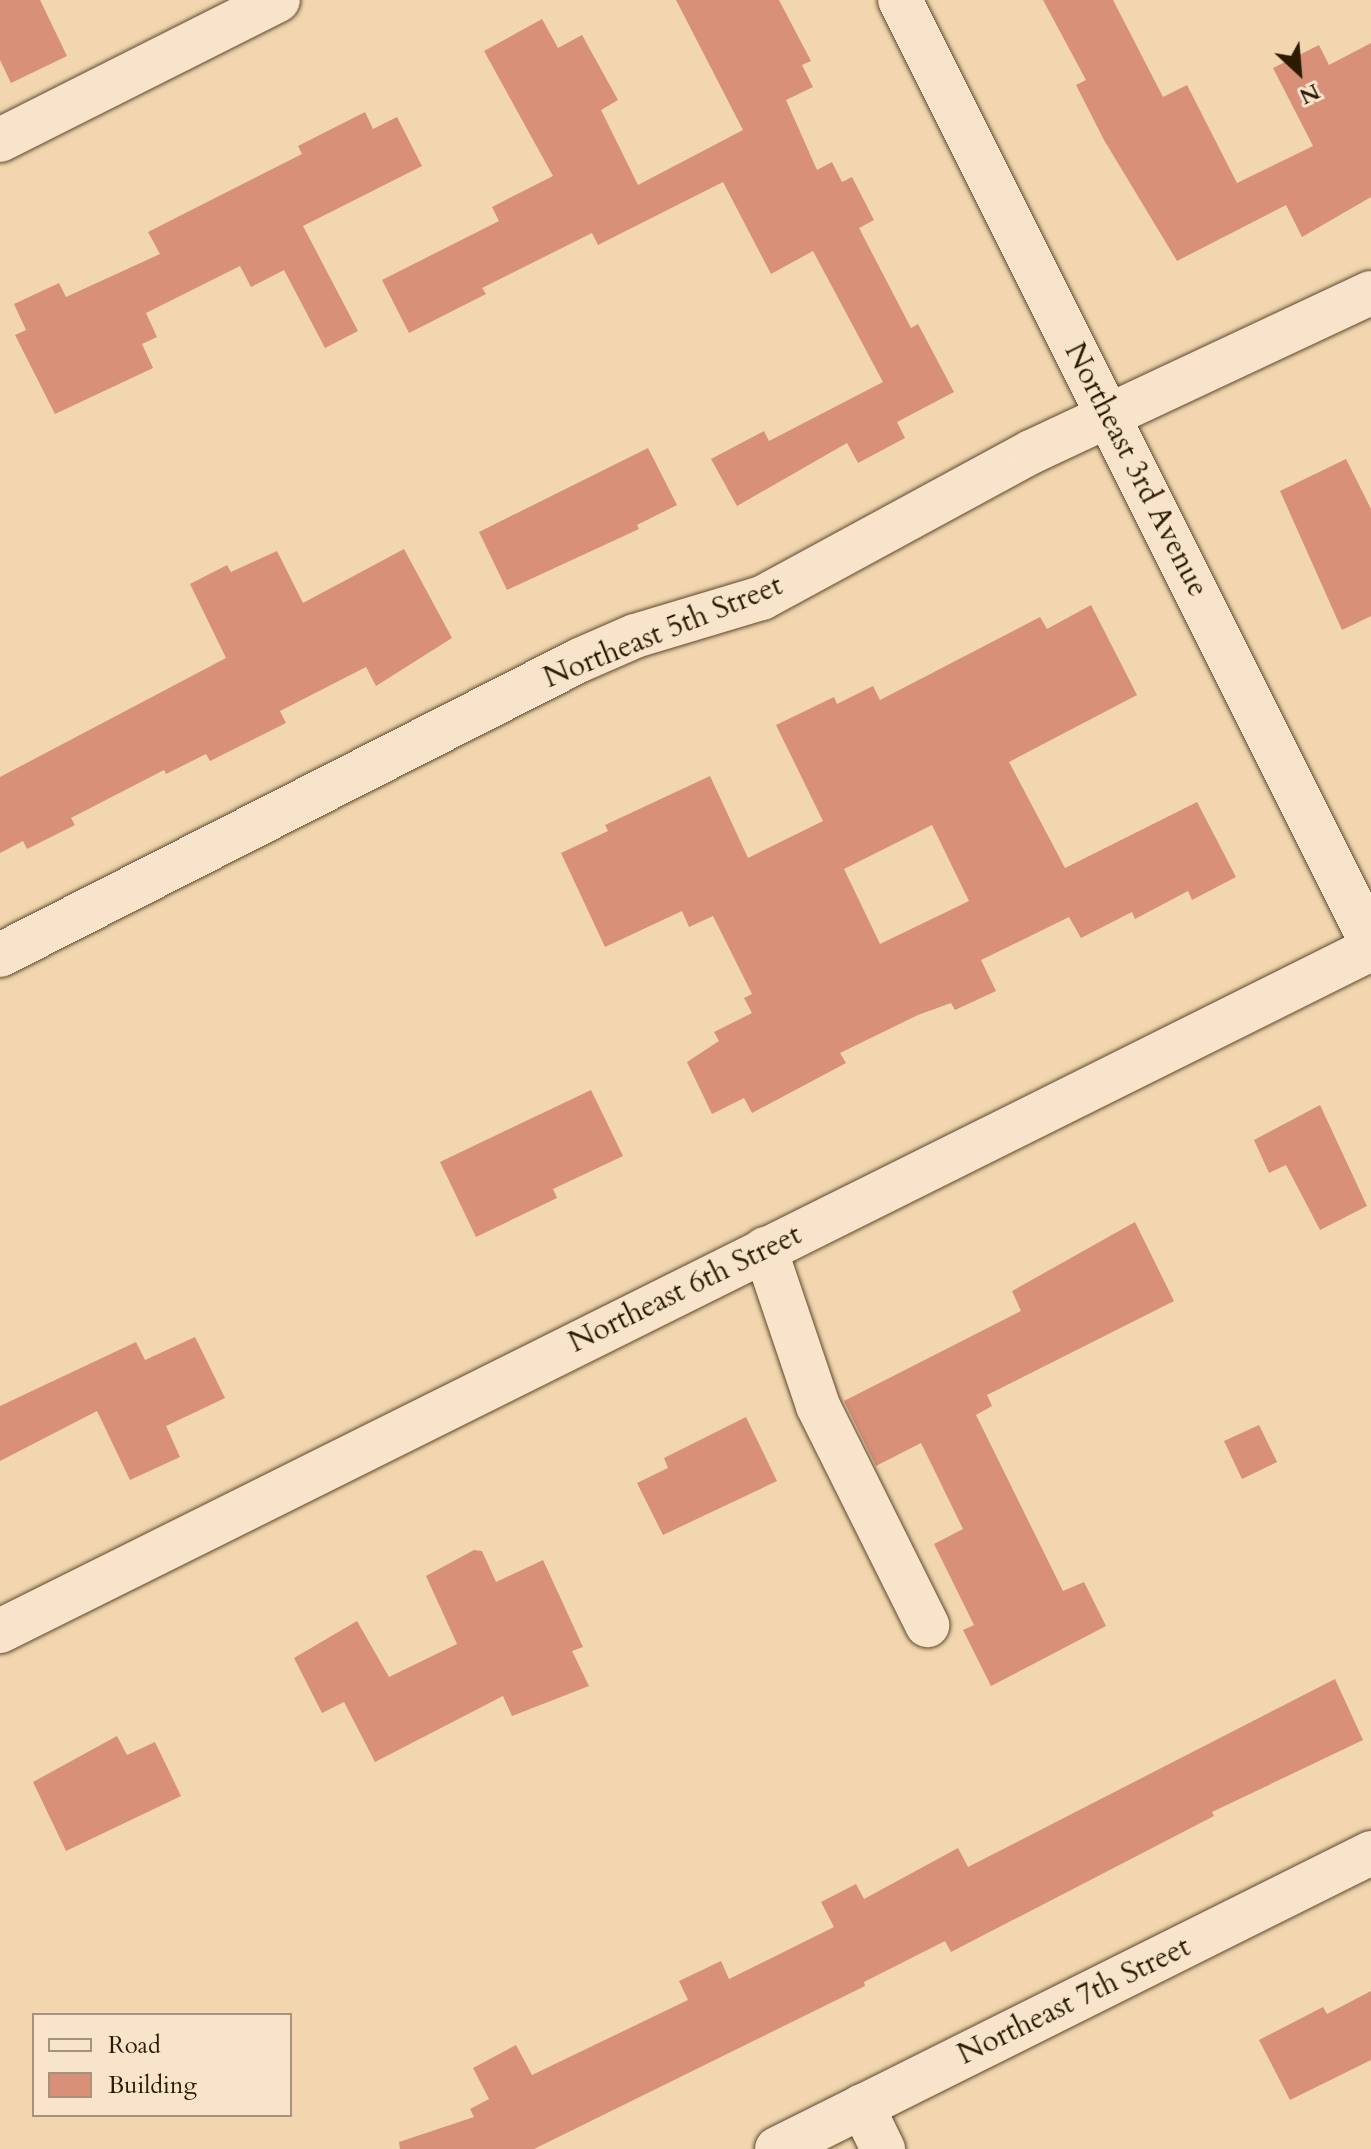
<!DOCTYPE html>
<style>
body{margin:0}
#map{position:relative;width:1371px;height:2149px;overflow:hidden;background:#f2d6af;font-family:Cardo,serif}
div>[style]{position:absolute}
.building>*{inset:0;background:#d89079}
.roads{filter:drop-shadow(0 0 2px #5e492d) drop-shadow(0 0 2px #5e492d)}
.minor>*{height:44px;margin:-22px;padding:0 22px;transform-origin:22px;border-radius:22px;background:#f7e4cb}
span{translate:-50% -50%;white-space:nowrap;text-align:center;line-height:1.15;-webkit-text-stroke:6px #f7e4cb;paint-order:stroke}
.street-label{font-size:30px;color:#2c1a02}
.legend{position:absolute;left:32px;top:2013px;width:260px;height:104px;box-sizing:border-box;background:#f7e4cb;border:2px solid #a6937b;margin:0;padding:10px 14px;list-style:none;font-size:24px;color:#2c1a02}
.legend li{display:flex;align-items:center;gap:16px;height:40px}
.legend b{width:40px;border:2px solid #a6937b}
.north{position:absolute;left:1259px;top:32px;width:80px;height:80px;-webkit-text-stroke:6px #f7e4cb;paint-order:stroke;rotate:154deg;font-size:22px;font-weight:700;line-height:32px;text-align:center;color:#2c1a02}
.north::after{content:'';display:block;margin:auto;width:28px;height:36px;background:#2c1a02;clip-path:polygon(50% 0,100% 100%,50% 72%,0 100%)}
</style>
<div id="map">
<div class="building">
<i style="clip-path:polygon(0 0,40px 0,67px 56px,11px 83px,0 60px)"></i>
<i style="clip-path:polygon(676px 0,779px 0,811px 61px,802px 65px,813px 87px,786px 100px,817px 170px,832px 162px,842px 182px,852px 177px,874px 220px,859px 228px,911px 328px,918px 324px,954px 392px,897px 422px,905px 438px,858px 463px,847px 443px,737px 506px,711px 459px,764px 431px,769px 441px,883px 382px,813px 251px,771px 274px,723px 182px,598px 245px,592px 233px,482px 288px,486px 294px,409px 333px,382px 280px,499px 221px,492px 207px,553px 176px,484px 51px,542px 19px,558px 48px,582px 35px,618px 100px,601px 110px,638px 185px,743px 130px)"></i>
<i style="clip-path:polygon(1043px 0,1113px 0,1163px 97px,1187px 85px,1237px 183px,1313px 146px,1273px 68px,1319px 45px,1329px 65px,1371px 43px,1371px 197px,1302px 237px,1286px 205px,1177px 261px,1104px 140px,1076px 85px,1086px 80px)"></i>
<i style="clip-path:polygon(365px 112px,373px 129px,397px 117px,422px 166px,303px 226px,358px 331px,325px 348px,284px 270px,251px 287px,240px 266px,146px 313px,157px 337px,142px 344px,153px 368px,55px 414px,15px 335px,26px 330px,14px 304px,59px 283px,66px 297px,160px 254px,148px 232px,302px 154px,298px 146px)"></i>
<i style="clip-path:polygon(648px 448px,677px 505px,637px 525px,639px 529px,507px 590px,479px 532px)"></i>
<i style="clip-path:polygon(1346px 459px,1371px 509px,1371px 616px,1342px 630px,1280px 491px)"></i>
<i style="clip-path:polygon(404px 549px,452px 638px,376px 686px,366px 667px,280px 711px,286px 723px,210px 761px,206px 754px,166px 774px,164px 770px,71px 818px,75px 825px,27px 849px,23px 841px,0 853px,0 777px,226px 658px,190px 584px,227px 565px,231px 572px,277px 551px,303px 603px)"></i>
<i style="clip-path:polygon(evenodd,1091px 605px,1137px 695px,1009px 762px,1065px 868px,1197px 802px,1236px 877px,1192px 900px,1188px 891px,1135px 919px,1132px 912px,1081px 938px,1069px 917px,981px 960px,996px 991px,955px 1010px,951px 1003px,918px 1015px,840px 1053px,846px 1063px,752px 1113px,744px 1098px,712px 1114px,687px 1062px,719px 1041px,714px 1032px,752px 1013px,744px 998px,752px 994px,713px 916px,689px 927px,682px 911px,605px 947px,561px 853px,608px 831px,605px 825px,710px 776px,748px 858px,823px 821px,776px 725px,834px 697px,837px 704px,873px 686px,880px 700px,1040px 617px,1047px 629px,1091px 605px,932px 825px,969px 901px,880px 944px,844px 869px,932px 825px)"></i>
<i style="clip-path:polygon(591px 1090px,623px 1156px,553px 1189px,557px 1198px,476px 1237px,440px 1162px)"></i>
<i style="clip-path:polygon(1320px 1105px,1367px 1206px,1320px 1230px,1286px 1165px,1269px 1173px,1254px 1140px)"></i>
<i style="clip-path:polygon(1135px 1222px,1174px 1301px,987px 1395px,992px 1406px,976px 1415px,1063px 1591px,1084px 1582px,1106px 1626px,991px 1686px,963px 1630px,974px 1625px,934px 1544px,963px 1529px,921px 1443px,876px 1466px,844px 1401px,1021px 1311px,1012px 1291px)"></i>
<i style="clip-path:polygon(195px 1337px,225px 1398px,166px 1426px,180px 1457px,130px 1480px,97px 1411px,0 1461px,0 1406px,136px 1342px,145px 1360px)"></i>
<i style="clip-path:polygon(746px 1417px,777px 1481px,663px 1535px,637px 1483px,668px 1468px,664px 1458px)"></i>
<i style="clip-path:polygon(1259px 1425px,1277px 1462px,1242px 1479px,1224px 1441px)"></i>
<i style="clip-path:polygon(474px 1550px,482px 1551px,496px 1582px,543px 1560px,583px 1647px,572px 1651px,589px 1686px,512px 1716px,503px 1696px,375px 1762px,344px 1702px,322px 1713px,294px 1658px,357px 1621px,389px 1677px,457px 1644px,426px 1576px)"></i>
<i style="clip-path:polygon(1335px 1679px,1363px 1740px,1212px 1812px,1214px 1816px,951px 1952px,945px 1941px,864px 1982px,865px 1986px,534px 2149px,400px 2149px,399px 2142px,474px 2117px,470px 2109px,489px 2099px,473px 2068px,516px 2045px,532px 2075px,688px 2000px,679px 1981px,721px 1961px,729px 1979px,834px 1927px,821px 1902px,856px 1884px,864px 1899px,958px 1848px,968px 1867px)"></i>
<i style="clip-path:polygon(117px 1736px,127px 1755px,155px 1742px,181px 1796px,66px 1851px,33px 1782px)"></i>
<i style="clip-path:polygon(1371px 1991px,1371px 2060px,1290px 2100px,1259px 2040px,1323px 2007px,1327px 2014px)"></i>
</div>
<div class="roads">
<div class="minor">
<i style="left:900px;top:0;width:1053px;rotate:63.43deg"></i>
<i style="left:0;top:140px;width:311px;rotate:-26.7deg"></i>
<i style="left:0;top:955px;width:651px;rotate:-26.96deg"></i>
<i style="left:580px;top:660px;width:60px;rotate:-23.6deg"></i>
<i style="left:635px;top:636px;width:133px;rotate:-16.7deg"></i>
<i style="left:762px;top:598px;width:306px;rotate:-28.5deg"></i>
<i style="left:1031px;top:452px;width:375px;rotate:-25.1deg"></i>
<i style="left:765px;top:1249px;width:166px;rotate:71.3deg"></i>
<i style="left:818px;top:1406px;width:245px;rotate:63.5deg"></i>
<i style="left:0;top:1631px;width:1531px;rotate:-26.45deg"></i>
<i style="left:862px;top:2106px;width:48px;rotate:64deg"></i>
<i style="left:777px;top:2149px;width:664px;rotate:-26.49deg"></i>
</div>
</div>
<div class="street-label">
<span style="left:1136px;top:470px;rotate:63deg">Northeast 3rd Avenue</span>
<span style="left:663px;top:632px;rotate:-22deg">Northeast 5th Street</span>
<span style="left:685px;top:1289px;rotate:-26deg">Northeast 6th Street</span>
<span style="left:1074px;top:2001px;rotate:-26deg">Northeast 7th Street</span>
</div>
<ul class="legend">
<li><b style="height:10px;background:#f7e4cb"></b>Road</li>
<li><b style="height:22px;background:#d89079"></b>Building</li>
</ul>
<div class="north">N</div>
</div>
